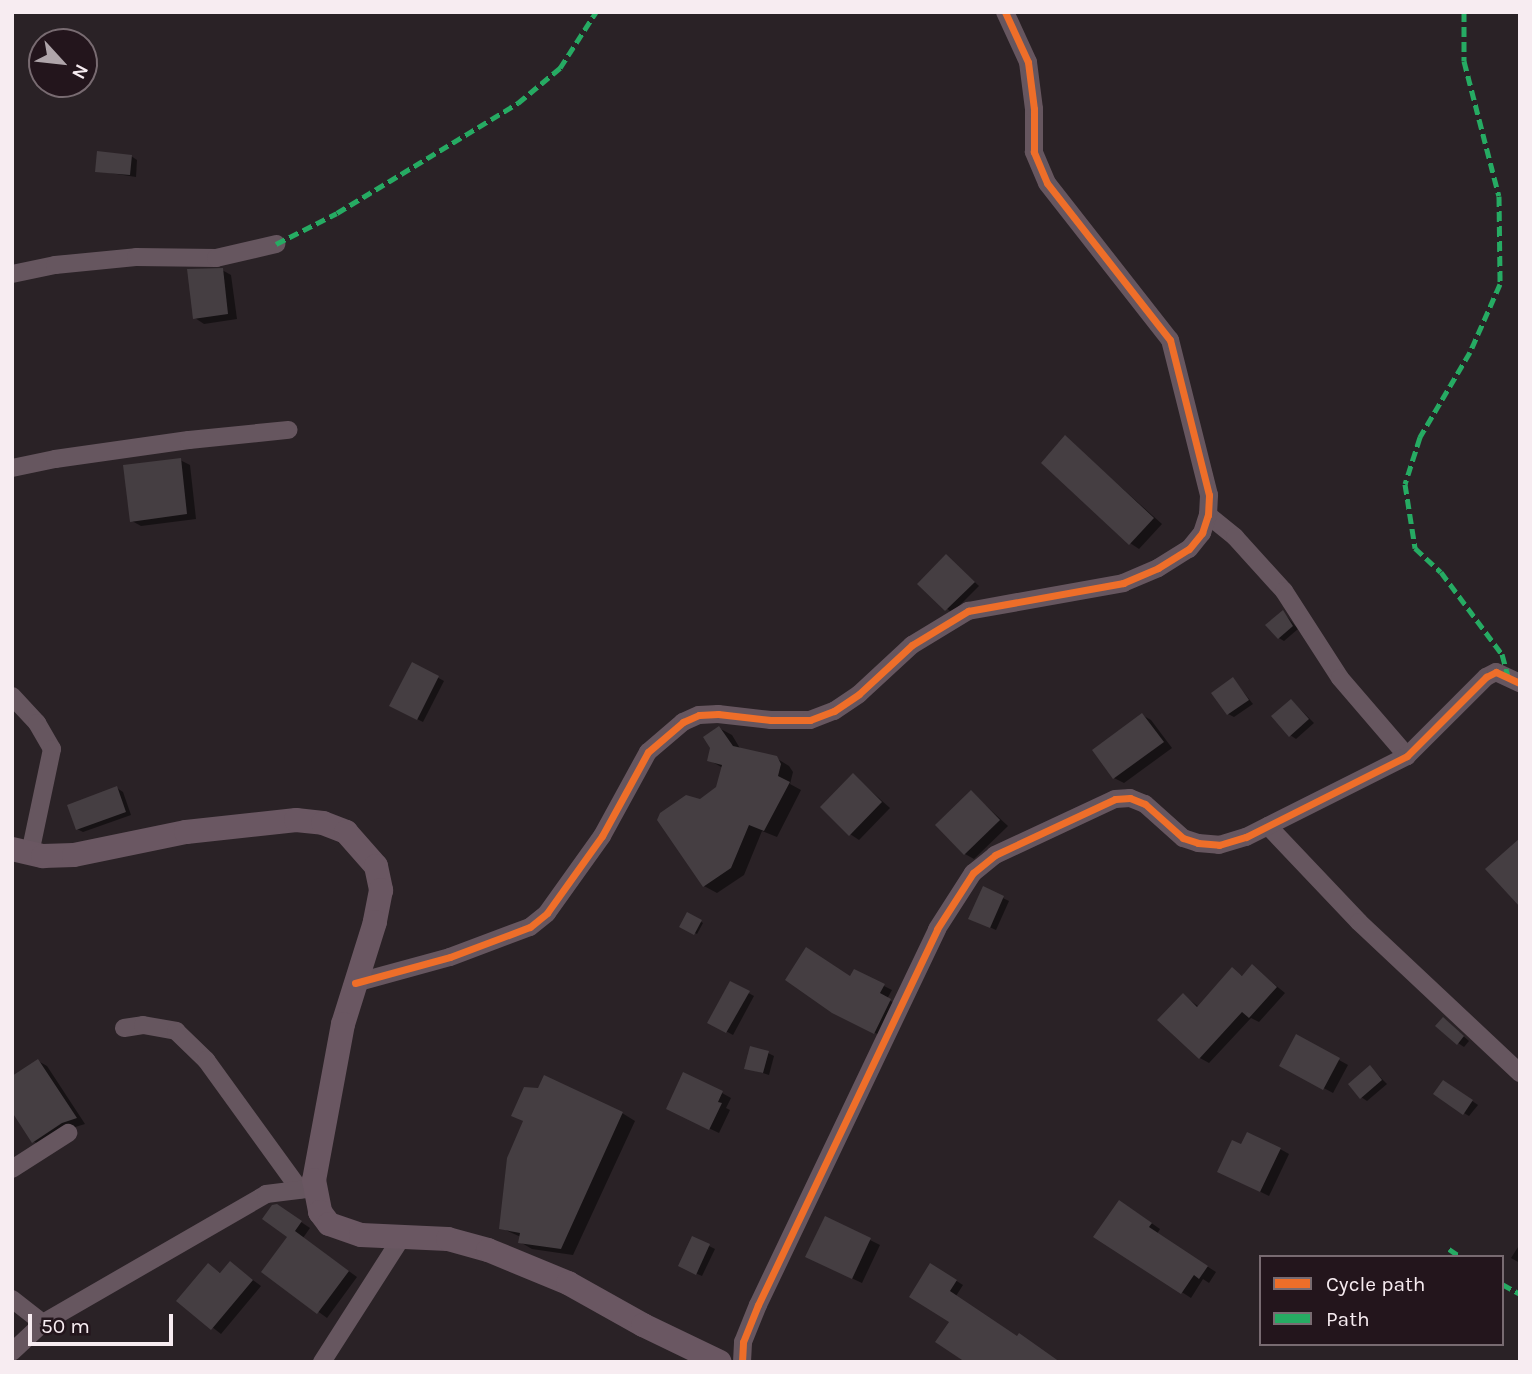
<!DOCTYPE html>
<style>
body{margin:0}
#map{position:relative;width:1532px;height:1374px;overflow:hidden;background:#2a2226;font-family:Karla,sans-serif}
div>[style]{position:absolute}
.shadow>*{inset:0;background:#0007}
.building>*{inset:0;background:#453e42}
.street>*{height:18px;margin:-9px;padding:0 9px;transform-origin:9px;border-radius:9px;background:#66565f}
.secondary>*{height:24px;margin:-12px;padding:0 12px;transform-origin:12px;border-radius:12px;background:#6a5762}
.quiet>*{height:5px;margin-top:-2.5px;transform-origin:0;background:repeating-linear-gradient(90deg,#26ab63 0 10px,transparent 0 15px)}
.cycleway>*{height:7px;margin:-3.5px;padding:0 3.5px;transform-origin:3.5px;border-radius:3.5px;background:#ee6e29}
span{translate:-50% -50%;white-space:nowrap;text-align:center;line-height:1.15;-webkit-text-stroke:7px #23151c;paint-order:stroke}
.frame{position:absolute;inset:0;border:14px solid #f7ecf1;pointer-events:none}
.legend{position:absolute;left:1259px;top:1255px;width:245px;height:91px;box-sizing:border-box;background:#23151c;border:2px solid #786b71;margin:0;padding:9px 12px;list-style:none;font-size:21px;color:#f7ecf1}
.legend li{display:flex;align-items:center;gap:14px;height:35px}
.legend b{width:35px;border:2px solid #786b71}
.north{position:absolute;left:28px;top:28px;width:70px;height:70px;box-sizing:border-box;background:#23151c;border:2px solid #786b71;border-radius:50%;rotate:117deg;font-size:19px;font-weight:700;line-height:28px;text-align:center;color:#f7ecf1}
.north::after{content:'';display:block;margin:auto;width:24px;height:32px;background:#afa5aa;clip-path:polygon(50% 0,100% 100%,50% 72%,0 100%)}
.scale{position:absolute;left:28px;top:1314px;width:145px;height:32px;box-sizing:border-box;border:4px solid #f7ecf1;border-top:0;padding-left:9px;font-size:21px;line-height:24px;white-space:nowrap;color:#f7ecf1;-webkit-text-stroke:5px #23151c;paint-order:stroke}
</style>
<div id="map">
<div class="shadow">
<i style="clip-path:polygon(131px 156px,137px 160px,136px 177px,97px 171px)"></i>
<i style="clip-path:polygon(222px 270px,231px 275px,237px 319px,204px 324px,195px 318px)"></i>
<i style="clip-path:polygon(1066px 438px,1162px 524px,1139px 549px,1130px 543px)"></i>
<i style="clip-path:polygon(180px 460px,190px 465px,196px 519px,141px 526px,132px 521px)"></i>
<i style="clip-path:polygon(946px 556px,979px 586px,952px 613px,920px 584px)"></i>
<i style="clip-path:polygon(1283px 612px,1298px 629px,1284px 641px,1279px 638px)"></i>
<i style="clip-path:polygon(413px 664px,444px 681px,423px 722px,391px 706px)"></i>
<i style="clip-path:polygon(1233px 679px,1253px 704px,1234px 717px,1228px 714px)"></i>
<i style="clip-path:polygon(1292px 701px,1314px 723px,1296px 739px,1290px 735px)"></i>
<i style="clip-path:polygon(1142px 715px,1151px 720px,1172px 748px,1124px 783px,1114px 778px,1094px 750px)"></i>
<i style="clip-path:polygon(719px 728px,732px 735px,741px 750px,776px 758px,789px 766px,793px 772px,790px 784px,801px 790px,777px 837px,762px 831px,744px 875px,717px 893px,704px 886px,701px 801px,718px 788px,723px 768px,709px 760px)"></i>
<i style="clip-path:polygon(853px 775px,890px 808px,859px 840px,850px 834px)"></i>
<i style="clip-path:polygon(117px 788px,123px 792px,131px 815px,83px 832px,77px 829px)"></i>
<i style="clip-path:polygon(971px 792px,1008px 826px,974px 859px,965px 854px)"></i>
<i style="clip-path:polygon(984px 889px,1009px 901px,996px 930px,976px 921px)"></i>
<i style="clip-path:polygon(688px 914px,703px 923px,697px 934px,681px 926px)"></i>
<i style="clip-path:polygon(1253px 967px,1285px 993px,1259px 1022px,1251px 1018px,1209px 1063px,1200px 1058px,1183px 995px,1199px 1007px,1233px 970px,1244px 977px)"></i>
<i style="clip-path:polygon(854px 971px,892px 990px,887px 999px,898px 1005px,883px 1037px,842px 1016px)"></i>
<i style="clip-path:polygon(730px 983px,754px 996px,733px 1035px,709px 1022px)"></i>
<i style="clip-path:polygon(1444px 1019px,1469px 1041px,1464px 1047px,1458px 1043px)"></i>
<i style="clip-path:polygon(1296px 1036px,1348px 1065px,1333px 1093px,1281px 1065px)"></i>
<i style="clip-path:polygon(768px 1053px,774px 1056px,769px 1075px,746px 1068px)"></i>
<i style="clip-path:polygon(38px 1061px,47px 1066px,85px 1124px,72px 1128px,43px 1147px,33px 1141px)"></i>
<i style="clip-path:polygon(1371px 1068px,1387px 1084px,1367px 1101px,1361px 1097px)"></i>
<i style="clip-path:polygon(1449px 1085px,1478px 1105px,1469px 1116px,1464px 1113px)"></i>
<i style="clip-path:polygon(722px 1093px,731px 1098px,726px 1108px,730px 1110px,719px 1133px,677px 1113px)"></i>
<i style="clip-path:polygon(622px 1113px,635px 1121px,573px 1255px,532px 1249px,520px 1242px,521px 1237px,501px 1228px,525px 1122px,514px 1116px)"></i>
<i style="clip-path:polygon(1242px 1146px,1280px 1149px,1289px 1154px,1269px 1196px,1228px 1176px)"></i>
<i style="clip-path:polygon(1128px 1207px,1160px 1229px,1157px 1234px,1216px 1272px,1209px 1283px,1203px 1279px,1191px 1298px,1095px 1236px)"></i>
<i style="clip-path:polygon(286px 1212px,310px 1228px,303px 1238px,357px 1277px,327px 1318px,264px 1272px,290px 1237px)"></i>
<i style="clip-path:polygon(826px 1218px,880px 1245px,862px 1283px,817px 1262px)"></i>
<i style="clip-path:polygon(693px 1238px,715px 1249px,702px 1276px,686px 1269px)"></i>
<i style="clip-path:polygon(1520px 1244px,1520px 1263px,1511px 1258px)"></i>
<i style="clip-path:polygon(231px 1264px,261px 1286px,221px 1334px,179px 1301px,208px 1265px,222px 1274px)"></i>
<i style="clip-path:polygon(931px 1265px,963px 1285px,956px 1296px,1018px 1338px,951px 1322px)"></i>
</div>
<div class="building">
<i style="clip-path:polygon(97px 151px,132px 155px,130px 175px,95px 172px)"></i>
<i style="clip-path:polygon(223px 268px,228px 314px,193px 319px,187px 269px)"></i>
<i style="clip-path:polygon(1065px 435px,1154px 518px,1129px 545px,1041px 463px)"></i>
<i style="clip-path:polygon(181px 458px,187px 514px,130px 522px,123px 465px)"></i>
<i style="clip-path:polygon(946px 554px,975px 582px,945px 611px,917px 584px)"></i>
<i style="clip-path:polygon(1283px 610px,1293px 626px,1278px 639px,1265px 625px)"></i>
<i style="clip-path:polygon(412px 662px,439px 676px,417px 720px,389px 706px)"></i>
<i style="clip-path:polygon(1233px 677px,1249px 700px,1227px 715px,1211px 693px)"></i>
<i style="clip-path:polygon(1291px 699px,1309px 719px,1289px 737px,1271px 716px)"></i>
<i style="clip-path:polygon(1142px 713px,1164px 742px,1113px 779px,1092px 750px)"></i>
<i style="clip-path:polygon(719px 726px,733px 746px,777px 756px,781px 764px,778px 776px,790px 782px,764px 831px,749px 825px,731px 868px,703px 887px,657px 820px,660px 813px,686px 795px,700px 799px,716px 787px,722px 765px,707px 761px,710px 748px,703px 737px)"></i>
<i style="clip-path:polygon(853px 773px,882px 802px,849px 836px,820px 807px)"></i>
<i style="clip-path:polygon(117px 786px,126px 812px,76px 830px,67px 805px)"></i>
<i style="clip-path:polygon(971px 790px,1000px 820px,964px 855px,935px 825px)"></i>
<i style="clip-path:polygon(1520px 838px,1520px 907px,1485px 869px)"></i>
<i style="clip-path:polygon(983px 886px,1004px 896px,990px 928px,968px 919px)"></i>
<i style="clip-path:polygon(687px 912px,702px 920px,694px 935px,679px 927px)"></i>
<i style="clip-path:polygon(806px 947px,850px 976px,854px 969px,885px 984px,880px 993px,891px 999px,874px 1034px,832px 1013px,785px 980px)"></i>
<i style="clip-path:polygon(1252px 964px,1277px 987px,1249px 1018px,1242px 1012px,1199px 1059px,1157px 1020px,1183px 993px,1197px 1007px,1232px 967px,1242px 976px)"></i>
<i style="clip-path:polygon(730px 981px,750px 991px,726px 1033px,707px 1023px)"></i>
<i style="clip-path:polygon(1443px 1017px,1464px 1036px,1457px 1045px,1435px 1026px)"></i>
<i style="clip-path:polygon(1296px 1034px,1340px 1058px,1323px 1090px,1279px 1066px)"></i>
<i style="clip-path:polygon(750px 1046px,769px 1051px,763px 1073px,744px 1069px)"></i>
<i style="clip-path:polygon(38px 1059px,77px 1118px,62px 1123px,32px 1143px,12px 1112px,12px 1076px)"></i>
<i style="clip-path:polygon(1370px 1065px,1382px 1080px,1360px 1099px,1348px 1084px)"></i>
<i style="clip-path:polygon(683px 1072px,723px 1091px,718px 1102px,722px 1103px,709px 1130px,666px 1109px)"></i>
<i style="clip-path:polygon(544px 1075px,623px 1112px,561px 1249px,518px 1243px,520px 1233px,499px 1229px,507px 1158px,523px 1121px,511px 1116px,524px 1087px,538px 1088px)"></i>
<i style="clip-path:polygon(1443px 1080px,1473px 1100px,1463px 1115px,1433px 1094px)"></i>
<i style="clip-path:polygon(1247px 1132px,1281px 1148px,1260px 1192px,1217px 1172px,1232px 1140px,1241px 1144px)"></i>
<i style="clip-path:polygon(1119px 1200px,1152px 1223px,1149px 1227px,1208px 1266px,1199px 1279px,1194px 1275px,1181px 1294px,1093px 1237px)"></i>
<i style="clip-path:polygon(277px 1204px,302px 1221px,295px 1231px,349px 1271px,317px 1314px,261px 1272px,287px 1237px,262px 1219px,272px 1205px)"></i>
<i style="clip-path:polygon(825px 1216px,871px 1238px,852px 1279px,805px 1257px)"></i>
<i style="clip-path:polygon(692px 1236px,710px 1244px,696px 1275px,678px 1266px)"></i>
<i style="clip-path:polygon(230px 1261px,253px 1280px,211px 1330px,176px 1301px,208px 1263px,220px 1273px)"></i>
<i style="clip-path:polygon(930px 1263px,957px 1280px,950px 1291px,1017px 1336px,1019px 1333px,1060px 1362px,965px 1362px,935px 1342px,949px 1322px,909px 1297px)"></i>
</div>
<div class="street">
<i style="left:12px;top:274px;width:44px;rotate:-11.8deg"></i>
<i style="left:55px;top:265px;width:81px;rotate:-5.6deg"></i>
<i style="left:136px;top:257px;width:80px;rotate:0.7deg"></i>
<i style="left:216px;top:258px;width:62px;rotate:-13.1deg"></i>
<i style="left:12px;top:468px;width:44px;rotate:-11.8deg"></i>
<i style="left:55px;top:459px;width:135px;rotate:-8.1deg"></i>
<i style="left:189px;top:440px;width:100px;rotate:-5.8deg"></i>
<i style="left:1208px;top:515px;width:35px;rotate:39deg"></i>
<i style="left:1235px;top:537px;width:73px;rotate:47.8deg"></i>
<i style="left:1284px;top:591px;width:103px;rotate:57.2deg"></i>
<i style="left:1340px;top:678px;width:103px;rotate:49.3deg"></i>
<i style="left:12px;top:696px;width:37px;rotate:47deg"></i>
<i style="left:37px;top:723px;width:30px;rotate:60deg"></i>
<i style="left:52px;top:749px;width:106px;rotate:101.9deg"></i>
<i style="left:1268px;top:826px;width:132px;rotate:46.5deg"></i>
<i style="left:1359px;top:922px;width:221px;rotate:43.2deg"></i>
<i style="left:355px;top:983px;width:98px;rotate:-15.3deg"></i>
<i style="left:450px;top:957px;width:85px;rotate:-20.6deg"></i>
<i style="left:530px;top:927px;width:22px;rotate:-39deg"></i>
<i style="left:547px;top:913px;width:95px;rotate:-54.5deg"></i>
<i style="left:602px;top:836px;width:96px;rotate:-61.3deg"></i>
<i style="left:648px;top:752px;width:46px;rotate:-40.6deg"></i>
<i style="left:683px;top:722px;width:17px;rotate:-24deg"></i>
<i style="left:699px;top:715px;width:19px;rotate:-3deg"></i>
<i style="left:718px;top:714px;width:53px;rotate:6.5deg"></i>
<i style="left:771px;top:720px;width:39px"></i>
<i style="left:810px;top:720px;width:26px;rotate:-21deg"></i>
<i style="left:834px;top:711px;width:30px;rotate:-34deg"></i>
<i style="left:859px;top:694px;width:72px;rotate:-42.8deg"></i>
<i style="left:912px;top:645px;width:66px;rotate:-31.3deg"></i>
<i style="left:968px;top:611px;width:158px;rotate:-10.2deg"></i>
<i style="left:1123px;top:583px;width:38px;rotate:-23deg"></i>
<i style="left:1158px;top:568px;width:36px;rotate:-32deg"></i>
<i style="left:1189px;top:549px;width:21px;rotate:-51deg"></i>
<i style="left:1202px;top:533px;width:19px;rotate:-72deg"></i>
<i style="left:1208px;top:515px;width:20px;rotate:-87deg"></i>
<i style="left:1209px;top:495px;width:160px;rotate:-104.1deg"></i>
<i style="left:1170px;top:340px;width:199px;rotate:-128.1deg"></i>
<i style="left:1047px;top:183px;width:34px;rotate:-113deg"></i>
<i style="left:1034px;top:152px;width:43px;rotate:-90deg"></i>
<i style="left:1034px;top:109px;width:47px;rotate:-97.3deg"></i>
<i style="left:1028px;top:62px;width:55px;rotate:-114.7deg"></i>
<i style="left:124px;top:1028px;width:19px;rotate:-9deg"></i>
<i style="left:143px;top:1025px;width:34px;rotate:10deg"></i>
<i style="left:176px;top:1031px;width:42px;rotate:44deg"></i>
<i style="left:206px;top:1060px;width:160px;rotate:54.1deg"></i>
<i style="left:12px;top:1169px;width:67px;rotate:-32.7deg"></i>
<i style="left:12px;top:1299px;width:39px;rotate:38deg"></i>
<i style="left:12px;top:1352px;width:42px;rotate:-43.1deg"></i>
<i style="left:43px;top:1323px;width:258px;rotate:-30deg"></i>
<i style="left:266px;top:1194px;width:49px;rotate:-7deg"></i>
<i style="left:322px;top:1362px;width:148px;rotate:-57.4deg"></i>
<i style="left:742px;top:1362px;width:20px;rotate:-87deg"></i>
<i style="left:743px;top:1342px;width:40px;rotate:-68deg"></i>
<i style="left:758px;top:1305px;width:416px;rotate:-64.5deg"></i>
<i style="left:937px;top:929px;width:67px;rotate:-57.3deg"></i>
<i style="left:973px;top:873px;width:28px;rotate:-39deg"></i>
<i style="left:995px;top:855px;width:132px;rotate:-25deg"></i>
<i style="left:1115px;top:799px;width:15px;rotate:-4deg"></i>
<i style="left:1130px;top:798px;width:16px;rotate:22deg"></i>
<i style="left:1145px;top:804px;width:51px;rotate:41.8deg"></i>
<i style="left:1183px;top:838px;width:16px;rotate:18deg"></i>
<i style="left:1198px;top:843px;width:21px;rotate:5deg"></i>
<i style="left:1219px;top:845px;width:28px;rotate:-17deg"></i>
<i style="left:1246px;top:837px;width:180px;rotate:-26.7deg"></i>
<i style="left:1407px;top:756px;width:112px;rotate:-45deg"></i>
<i style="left:1486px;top:677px;width:11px;rotate:-27deg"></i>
<i style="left:1496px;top:672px;width:26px;rotate:25deg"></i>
</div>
<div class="secondary">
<i style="left:12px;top:849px;width:32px;rotate:13deg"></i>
<i style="left:43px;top:856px;width:31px;rotate:-2deg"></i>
<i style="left:74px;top:855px;width:114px;rotate:-11.6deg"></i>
<i style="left:186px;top:832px;width:111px;rotate:-6.2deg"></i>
<i style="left:296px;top:820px;width:27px;rotate:6deg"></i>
<i style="left:323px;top:823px;width:25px;rotate:21deg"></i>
<i style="left:346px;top:832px;width:45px;rotate:48.6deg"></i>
<i style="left:376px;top:866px;width:25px;rotate:78deg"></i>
<i style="left:381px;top:890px;width:33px;rotate:101deg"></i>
<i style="left:375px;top:922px;width:107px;rotate:107.4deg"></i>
<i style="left:343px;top:1024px;width:159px;rotate:100.5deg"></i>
<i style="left:314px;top:1180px;width:33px;rotate:79deg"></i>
<i style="left:320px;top:1212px;width:15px;rotate:53deg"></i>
<i style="left:329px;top:1224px;width:34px;rotate:19deg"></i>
<i style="left:361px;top:1235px;width:87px;rotate:2.6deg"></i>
<i style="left:448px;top:1239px;width:41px;rotate:15.4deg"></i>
<i style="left:488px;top:1250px;width:87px;rotate:22.4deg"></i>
<i style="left:568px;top:1283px;width:86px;rotate:29.2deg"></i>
<i style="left:643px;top:1325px;width:85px;rotate:25.7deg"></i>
</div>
<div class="quiet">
<i style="left:1464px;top:12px;width:49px;rotate:90deg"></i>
<i style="left:1464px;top:61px;width:139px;rotate:75.5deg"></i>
<i style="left:1499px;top:196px;width:88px;rotate:89.3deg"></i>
<i style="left:1500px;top:284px;width:74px;rotate:113.8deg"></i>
<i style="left:1470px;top:352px;width:99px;rotate:120.5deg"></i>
<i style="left:1420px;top:437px;width:49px;rotate:107.7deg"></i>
<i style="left:1405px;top:484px;width:65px;rotate:81.1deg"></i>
<i style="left:1415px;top:548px;width:35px;rotate:43deg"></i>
<i style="left:1441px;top:572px;width:102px;rotate:53.4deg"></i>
<i style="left:1502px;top:654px;width:23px;rotate:75deg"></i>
<i style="left:276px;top:244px;width:68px;rotate:-26.9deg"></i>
<i style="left:337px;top:213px;width:212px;rotate:-31.3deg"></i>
<i style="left:518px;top:103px;width:55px;rotate:-39.8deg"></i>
<i style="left:560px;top:68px;width:67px;rotate:-57.3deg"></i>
<i style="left:1449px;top:1249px;width:14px;rotate:34deg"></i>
<i style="left:1502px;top:1284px;width:21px;rotate:29deg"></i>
</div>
<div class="cycleway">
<i style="left:355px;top:983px;width:98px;rotate:-15.3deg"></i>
<i style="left:450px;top:957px;width:85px;rotate:-20.6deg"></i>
<i style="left:530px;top:927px;width:22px;rotate:-39deg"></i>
<i style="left:547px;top:913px;width:95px;rotate:-54.5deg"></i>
<i style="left:602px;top:836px;width:96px;rotate:-61.3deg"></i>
<i style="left:648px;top:752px;width:46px;rotate:-40.6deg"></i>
<i style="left:683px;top:722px;width:17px;rotate:-24deg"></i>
<i style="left:699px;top:715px;width:19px;rotate:-3deg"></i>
<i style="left:718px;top:714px;width:53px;rotate:6.5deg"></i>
<i style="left:771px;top:720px;width:39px"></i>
<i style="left:810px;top:720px;width:26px;rotate:-21deg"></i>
<i style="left:834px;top:711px;width:30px;rotate:-34deg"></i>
<i style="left:859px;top:694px;width:72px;rotate:-42.8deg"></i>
<i style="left:912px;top:645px;width:66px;rotate:-31.3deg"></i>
<i style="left:968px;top:611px;width:158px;rotate:-10.2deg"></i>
<i style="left:1123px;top:583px;width:38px;rotate:-23deg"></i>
<i style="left:1158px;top:568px;width:36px;rotate:-32deg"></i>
<i style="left:1189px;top:549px;width:21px;rotate:-51deg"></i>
<i style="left:1202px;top:533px;width:19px;rotate:-72deg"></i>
<i style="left:1208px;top:515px;width:20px;rotate:-87deg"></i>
<i style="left:1209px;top:495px;width:160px;rotate:-104.1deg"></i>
<i style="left:1170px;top:340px;width:199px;rotate:-128.1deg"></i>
<i style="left:1047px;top:183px;width:34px;rotate:-113deg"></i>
<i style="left:1034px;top:152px;width:43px;rotate:-90deg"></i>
<i style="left:1034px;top:109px;width:47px;rotate:-97.3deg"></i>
<i style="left:1028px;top:62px;width:55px;rotate:-114.7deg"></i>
<i style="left:742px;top:1362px;width:20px;rotate:-87deg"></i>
<i style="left:743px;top:1342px;width:40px;rotate:-68deg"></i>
<i style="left:758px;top:1305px;width:416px;rotate:-64.5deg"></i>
<i style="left:937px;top:929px;width:67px;rotate:-57.3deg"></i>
<i style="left:973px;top:873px;width:28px;rotate:-39deg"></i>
<i style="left:995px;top:855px;width:132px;rotate:-25deg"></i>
<i style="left:1115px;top:799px;width:15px;rotate:-4deg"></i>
<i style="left:1130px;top:798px;width:16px;rotate:22deg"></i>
<i style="left:1145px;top:804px;width:51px;rotate:41.8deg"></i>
<i style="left:1183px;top:838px;width:16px;rotate:18deg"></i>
<i style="left:1198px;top:843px;width:21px;rotate:5deg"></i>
<i style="left:1219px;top:845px;width:28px;rotate:-17deg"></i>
<i style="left:1246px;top:837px;width:180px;rotate:-26.7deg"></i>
<i style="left:1407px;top:756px;width:112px;rotate:-45deg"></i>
<i style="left:1486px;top:677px;width:11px;rotate:-27deg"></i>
<i style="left:1496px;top:672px;width:26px;rotate:25deg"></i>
</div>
<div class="frame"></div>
<ul class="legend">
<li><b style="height:9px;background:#ee6e29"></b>Cycle path</li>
<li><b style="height:9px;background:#26ab63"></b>Path</li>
</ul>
<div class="north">N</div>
<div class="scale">50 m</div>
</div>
